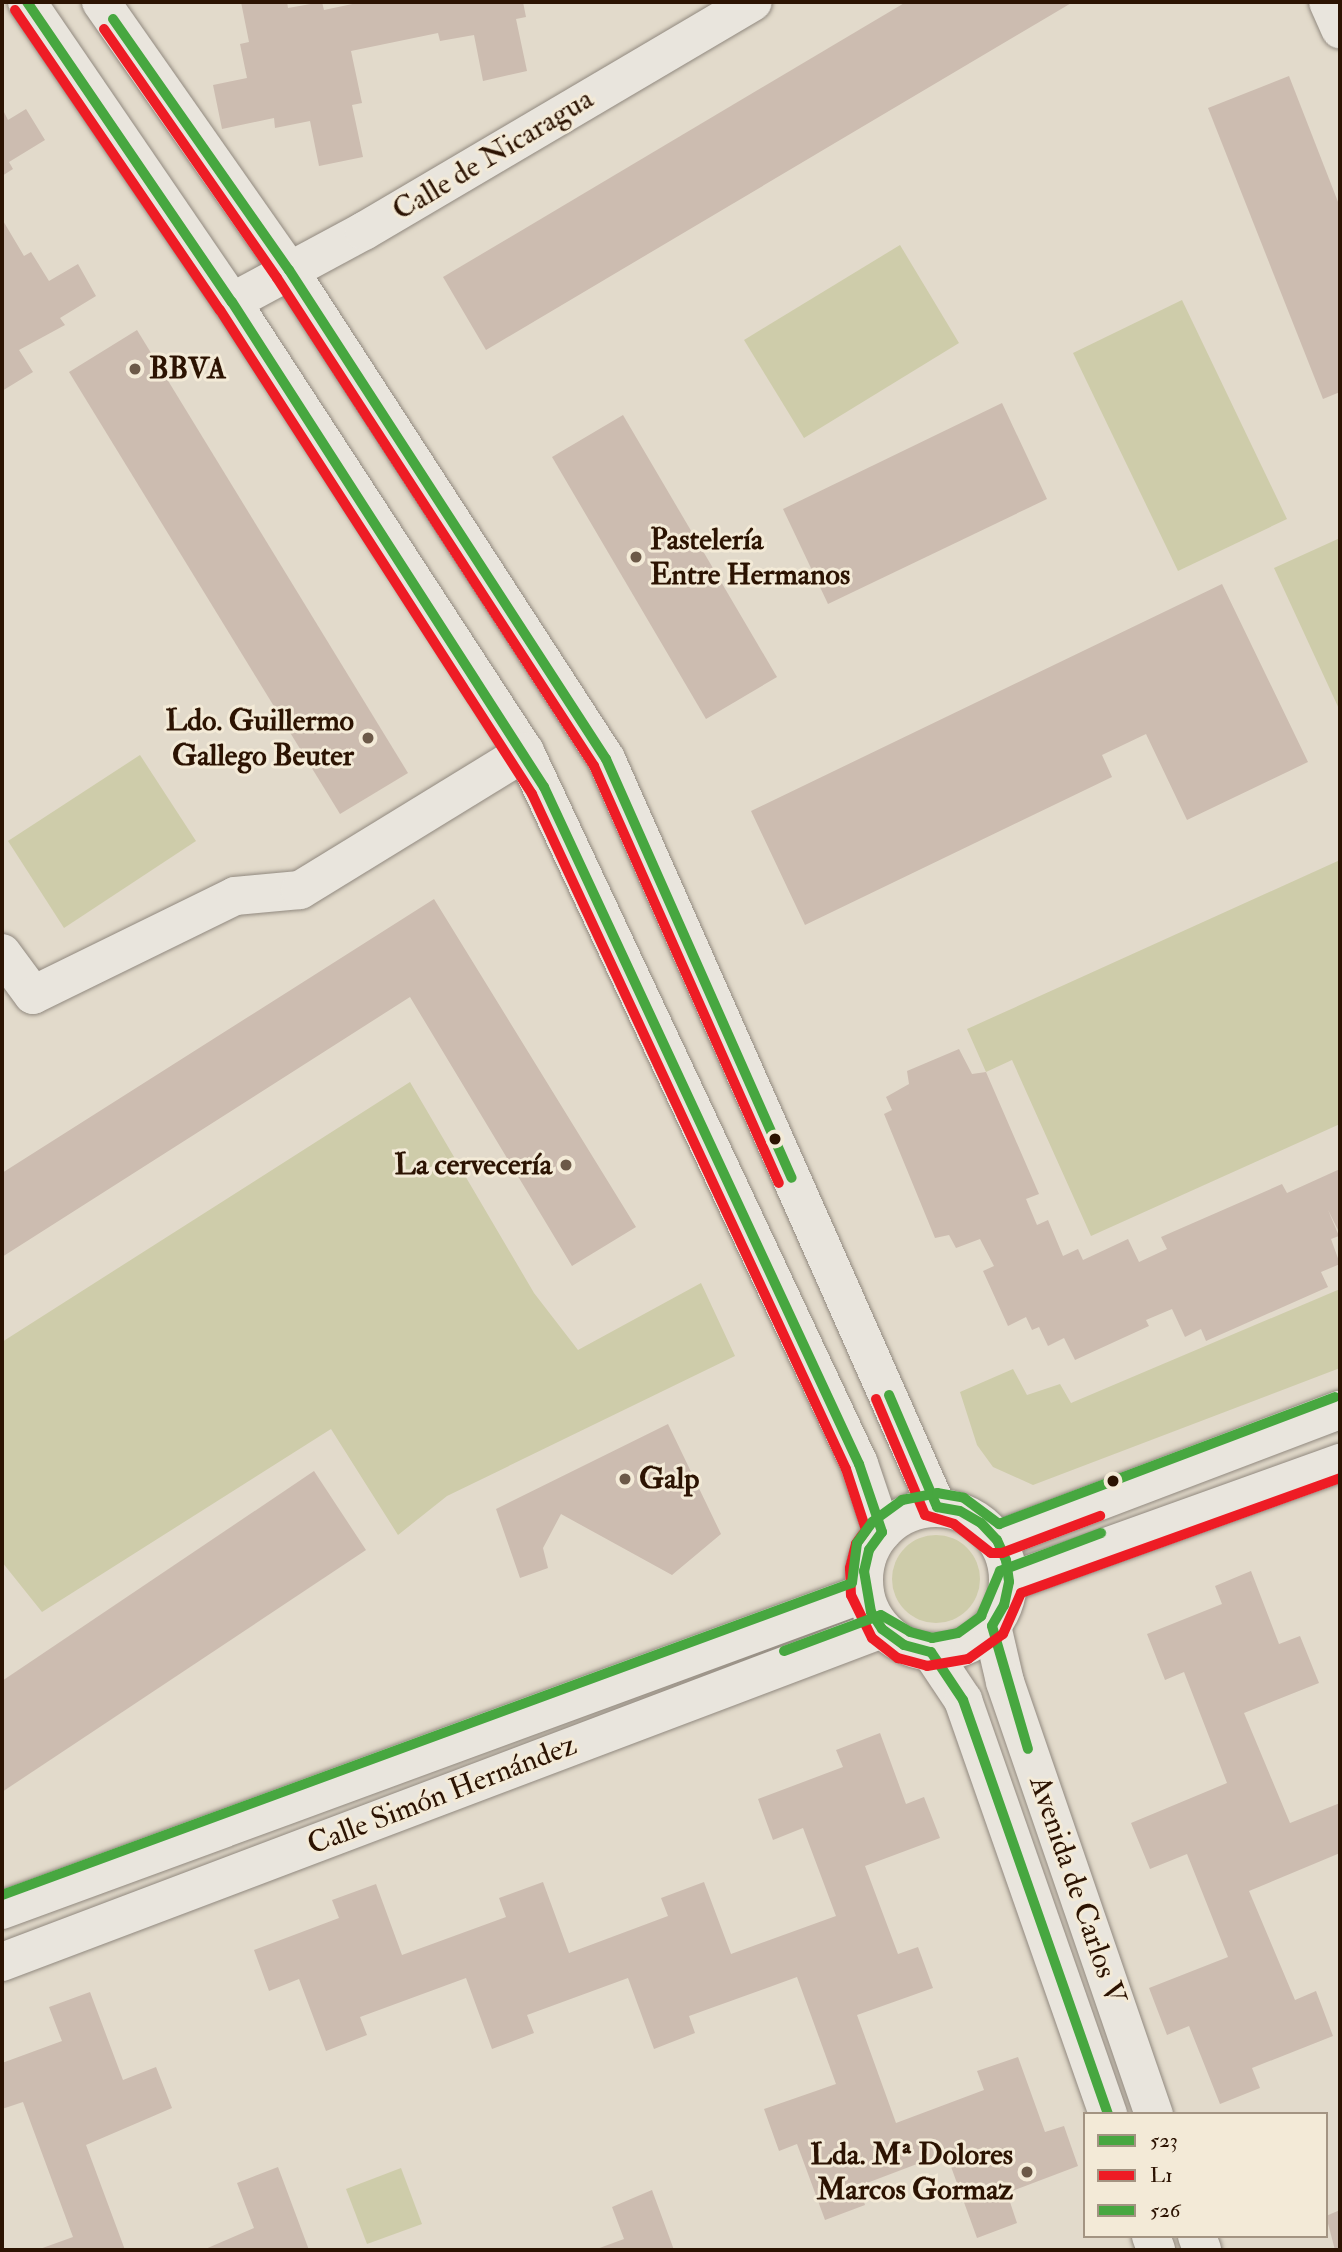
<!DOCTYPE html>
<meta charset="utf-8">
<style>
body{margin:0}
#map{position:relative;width:1342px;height:2252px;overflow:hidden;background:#e2dacb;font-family:"IM FELL Double Pica",serif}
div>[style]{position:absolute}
.green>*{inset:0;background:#ceccaa}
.round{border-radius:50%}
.building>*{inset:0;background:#ccbcb0}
.roads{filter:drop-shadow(0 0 2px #91897f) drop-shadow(0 0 2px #91897f)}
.minor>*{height:38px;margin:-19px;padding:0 19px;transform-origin:19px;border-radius:19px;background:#e9e5dd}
.minor>.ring{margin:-19px;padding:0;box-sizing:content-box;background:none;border:38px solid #e9e5dd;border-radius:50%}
.bus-1>*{height:10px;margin:-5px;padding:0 5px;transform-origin:5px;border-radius:5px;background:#47a740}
.bus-2>*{height:10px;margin:-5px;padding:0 5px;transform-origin:5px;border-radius:5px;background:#ee1c25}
.bus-3>*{height:10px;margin:-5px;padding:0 5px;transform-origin:5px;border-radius:5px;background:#47a740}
.dots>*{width:19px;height:19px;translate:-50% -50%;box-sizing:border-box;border:4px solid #f3ead7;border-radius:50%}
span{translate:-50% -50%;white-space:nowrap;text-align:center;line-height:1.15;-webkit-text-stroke:6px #f3ead7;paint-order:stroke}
.street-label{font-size:30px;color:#2c1302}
.poi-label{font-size:30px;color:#2c1302;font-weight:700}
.left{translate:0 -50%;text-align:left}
.right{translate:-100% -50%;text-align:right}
.frame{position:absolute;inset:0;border:4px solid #2c1302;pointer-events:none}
.legend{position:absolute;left:1083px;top:2112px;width:245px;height:126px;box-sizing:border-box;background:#f3ead7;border:2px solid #a39482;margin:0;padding:9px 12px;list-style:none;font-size:21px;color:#2c1302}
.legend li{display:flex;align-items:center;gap:14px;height:35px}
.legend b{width:35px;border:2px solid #a39482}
</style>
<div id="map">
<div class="green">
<i style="clip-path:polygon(900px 245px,959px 343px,804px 438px,744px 340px)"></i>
<i style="clip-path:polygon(1182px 300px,1287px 519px,1178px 571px,1073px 353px)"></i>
<i style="clip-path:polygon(1340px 538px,1340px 711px,1274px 568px)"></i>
<i style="clip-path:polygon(140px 755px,196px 841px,64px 928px,8px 841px)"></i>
<i style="clip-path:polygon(1340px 860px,1340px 1124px,1091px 1236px,1012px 1060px,986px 1072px,967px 1029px)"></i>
<i style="clip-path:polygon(410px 1082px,534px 1293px,578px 1350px,701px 1283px,735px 1356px,447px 1496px,398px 1535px,331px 1429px,42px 1612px,2px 1562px,2px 1342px)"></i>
<i style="clip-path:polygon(1340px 1289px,1340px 1368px,1033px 1485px,993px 1467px,977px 1445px,960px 1392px,1013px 1369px,1027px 1395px,1060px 1384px,1071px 1403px)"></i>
<i class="round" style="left:892px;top:1535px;width:88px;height:88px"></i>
<i style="clip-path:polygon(401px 2168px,422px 2224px,367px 2244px,346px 2189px)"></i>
</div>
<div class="building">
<i style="clip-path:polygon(241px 2px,287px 2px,288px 8px,322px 2px,324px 10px,362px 2px,523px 2px,526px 17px,516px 19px,527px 71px,483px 81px,474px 35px,440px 41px,438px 33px,351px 51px,362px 103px,352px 105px,363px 157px,319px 166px,310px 121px,275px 128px,274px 118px,222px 129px,213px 85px,247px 78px,240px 44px,249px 42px)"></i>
<i style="clip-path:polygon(906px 2px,1073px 2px,486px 350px,443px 277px)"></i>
<i style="clip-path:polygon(1289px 76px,1340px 207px,1340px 392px,1323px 399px,1208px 108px)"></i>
<i style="clip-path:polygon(2px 108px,8px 120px,26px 109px,45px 140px,9px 162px,13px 169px,2px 176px)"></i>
<i style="clip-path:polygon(2px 219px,24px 256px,31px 252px,49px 281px,78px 264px,96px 296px,60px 318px,65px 325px,19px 350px,33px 372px,2px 391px)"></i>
<i style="clip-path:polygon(137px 330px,408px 773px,340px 814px,69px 372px)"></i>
<i style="clip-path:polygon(1002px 403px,1047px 499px,828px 604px,783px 509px)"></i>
<i style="clip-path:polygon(623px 415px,777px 677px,706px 719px,552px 457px)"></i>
<i style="clip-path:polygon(1222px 584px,1308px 762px,1187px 820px,1146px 734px,1102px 755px,1112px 777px,805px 925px,751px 811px)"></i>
<i style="clip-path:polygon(434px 899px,636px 1227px,572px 1266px,410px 997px,2px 1257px,2px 1173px)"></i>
<i style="clip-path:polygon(959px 1049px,972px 1074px,986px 1072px,1039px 1194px,1026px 1199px,1037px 1225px,1048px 1220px,1063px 1256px,1078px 1249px,1083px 1260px,1128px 1239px,1139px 1262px,1167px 1249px,1161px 1237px,1282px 1184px,1287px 1193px,1340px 1169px,1340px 1234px,1328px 1210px,1339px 1236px,1331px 1239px,1340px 1264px,1321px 1272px,1328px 1287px,1206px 1341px,1201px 1329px,1185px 1337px,1172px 1309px,1146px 1320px,1149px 1326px,1075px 1360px,1064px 1338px,1048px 1346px,1039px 1327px,1032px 1330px,1026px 1317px,1008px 1326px,983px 1271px,994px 1266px,980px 1239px,956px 1248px,949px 1235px,935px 1238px,884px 1114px,892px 1110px,886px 1097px,909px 1084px,907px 1071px)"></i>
<i style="clip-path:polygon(668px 1424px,721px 1534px,672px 1575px,561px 1514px,543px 1548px,548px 1568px,520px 1578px,496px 1509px)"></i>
<i style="clip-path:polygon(314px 1471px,366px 1550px,2px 1792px,2px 1681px)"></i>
<i style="clip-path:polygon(1251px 1571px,1279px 1644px,1300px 1636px,1319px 1683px,1244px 1713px,1290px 1823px,1340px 1803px,1340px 1853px,1249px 1891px,1295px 2000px,1316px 1991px,1333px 2036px,1252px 2068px,1260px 2088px,1220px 2104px,1189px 2026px,1167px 2035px,1149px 1988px,1228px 1957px,1187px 1854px,1150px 1869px,1131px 1823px,1227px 1783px,1184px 1672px,1165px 1680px,1147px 1634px,1222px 1604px,1215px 1586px)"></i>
<i style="clip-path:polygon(880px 1733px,906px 1804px,924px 1797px,940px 1838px,865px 1866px,898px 1954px,918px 1947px,933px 1988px,857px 2015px,896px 2123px,984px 2090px,977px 2071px,1018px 2057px,1045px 2132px,1064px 2126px,1078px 2166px,1007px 2193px,1017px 2223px,977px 2238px,946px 2153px,859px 2186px,865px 2205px,825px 2220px,797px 2144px,779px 2151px,764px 2109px,836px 2084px,797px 1977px,689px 2016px,695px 2033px,654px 2049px,628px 1978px,527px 2015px,534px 2033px,492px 2049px,466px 1978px,360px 2017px,367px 2035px,326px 2051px,299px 1979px,269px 1991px,254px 1950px,339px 1918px,332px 1900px,376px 1884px,402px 1955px,506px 1917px,499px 1898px,543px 1882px,569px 1953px,668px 1916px,661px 1898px,704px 1882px,731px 1954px,836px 1916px,803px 1828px,773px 1840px,758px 1799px,843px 1767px,836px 1750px)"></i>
<i style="clip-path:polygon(90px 1992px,123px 2080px,156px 2067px,172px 2108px,86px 2145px,125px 2250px,37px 2250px,73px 2237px,23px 2102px,2px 2109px,2px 2063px,62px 2041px,49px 2007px)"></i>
<i style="clip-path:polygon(278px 2167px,309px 2250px,203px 2250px,254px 2228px,237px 2183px)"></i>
<i style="clip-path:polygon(652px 2190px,674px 2250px,594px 2250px,624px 2239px,612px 2207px)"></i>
<i style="clip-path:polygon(1340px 2210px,1340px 2250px,1335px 2250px,1326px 2216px)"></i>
</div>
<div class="roads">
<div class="minor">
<i style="left:27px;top:2px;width:363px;rotate:55.7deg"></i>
<i style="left:232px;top:302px;width:537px;rotate:56.93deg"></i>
<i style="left:525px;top:752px;width:786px;rotate:64.87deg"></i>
<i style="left:859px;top:1464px;width:72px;rotate:71.3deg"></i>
<i style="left:101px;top:2px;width:327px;rotate:55deg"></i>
<i style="left:289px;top:270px;width:583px;rotate:57.05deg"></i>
<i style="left:606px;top:759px;width:818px;rotate:66.13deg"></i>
<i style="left:1328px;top:2px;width:30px;rotate:66deg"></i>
<i style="left:232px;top:302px;width:150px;rotate:-28.3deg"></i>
<i style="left:364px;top:231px;width:451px;rotate:-30.5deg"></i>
<i style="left:2px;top:953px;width:52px;rotate:53.6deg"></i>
<i style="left:33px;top:995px;width:225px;rotate:-26.1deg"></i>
<i style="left:235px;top:896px;width:65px;rotate:-5.3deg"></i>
<i style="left:300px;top:890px;width:264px;rotate:-31.5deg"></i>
<i class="ring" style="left:864px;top:1508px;width:106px;height:106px"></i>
<i style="left:997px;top:1540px;width:367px;rotate:-20.8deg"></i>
<i style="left:1009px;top:1582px;width:352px;rotate:-19.8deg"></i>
<i style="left:992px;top:1626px;width:57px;rotate:76.9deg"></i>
<i style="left:1005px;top:1682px;width:457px;rotate:71deg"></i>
<i style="left:931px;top:1652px;width:58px;rotate:56.3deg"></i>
<i style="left:963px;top:1700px;width:439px;rotate:70.7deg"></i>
<i style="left:2px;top:1910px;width:919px;rotate:-20.17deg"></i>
<i style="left:2px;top:1962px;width:941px;rotate:-20.73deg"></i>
<i style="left:1151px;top:2236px;width:15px;rotate:70deg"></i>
<i style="left:1197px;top:2236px;width:15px;rotate:70deg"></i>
</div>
</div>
<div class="bus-1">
<i style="left:27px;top:2px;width:363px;rotate:55.7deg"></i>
<i style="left:232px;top:302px;width:577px;rotate:57.25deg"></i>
<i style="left:544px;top:787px;width:747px;rotate:65.05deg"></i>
<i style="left:859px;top:1464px;width:72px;rotate:71.3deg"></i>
<i style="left:882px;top:1532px;width:22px;rotate:126deg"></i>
<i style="left:869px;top:1550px;width:22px;rotate:103deg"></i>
<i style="left:864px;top:1571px;width:42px;rotate:80.3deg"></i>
<i style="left:871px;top:1612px;width:20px;rotate:57deg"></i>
<i style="left:882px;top:1629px;width:27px;rotate:36deg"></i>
<i style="left:904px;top:1645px;width:28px;rotate:15deg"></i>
<i style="left:931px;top:1652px;width:58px;rotate:56.3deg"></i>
<i style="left:963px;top:1700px;width:439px;rotate:70.7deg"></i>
<i style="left:113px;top:19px;width:307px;rotate:55deg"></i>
<i style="left:289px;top:270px;width:583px;rotate:57.05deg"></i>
<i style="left:606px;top:759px;width:458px;rotate:66.1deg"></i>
<i style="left:889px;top:1395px;width:122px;rotate:66.8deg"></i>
<i style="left:937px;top:1507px;width:23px;rotate:10deg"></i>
<i style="left:960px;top:1511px;width:24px;rotate:30deg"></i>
<i style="left:981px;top:1523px;width:23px;rotate:47deg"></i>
<i style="left:997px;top:1540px;width:22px;rotate:66deg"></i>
<i style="left:1006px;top:1560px;width:22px;rotate:82deg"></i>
<i style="left:1009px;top:1582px;width:24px;rotate:102deg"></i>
<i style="left:1004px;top:1605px;width:24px;rotate:120deg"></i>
<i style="left:992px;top:1626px;width:128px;rotate:73.7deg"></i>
</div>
<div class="bus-2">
<i style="left:15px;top:10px;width:363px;rotate:55.7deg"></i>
<i style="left:220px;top:310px;width:576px;rotate:57.19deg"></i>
<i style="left:532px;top:794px;width:744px;rotate:65.05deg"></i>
<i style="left:846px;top:1469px;width:64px;rotate:71.8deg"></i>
<i style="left:866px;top:1530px;width:17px;rotate:126deg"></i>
<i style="left:856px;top:1544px;width:25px;rotate:104deg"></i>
<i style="left:850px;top:1568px;width:27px;rotate:88deg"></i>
<i style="left:851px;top:1595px;width:48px;rotate:64deg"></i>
<i style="left:872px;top:1638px;width:33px;rotate:38deg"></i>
<i style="left:898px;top:1658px;width:30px;rotate:15deg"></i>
<i style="left:927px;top:1666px;width:42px;rotate:-9.7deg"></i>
<i style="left:968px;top:1659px;width:43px;rotate:-35.5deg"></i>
<i style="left:1003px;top:1634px;width:45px;rotate:-66.3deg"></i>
<i style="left:1021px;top:1593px;width:339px;rotate:-19.8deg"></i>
<i style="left:104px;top:29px;width:303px;rotate:55.2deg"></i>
<i style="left:277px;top:278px;width:582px;rotate:56.99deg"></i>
<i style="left:594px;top:766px;width:456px;rotate:66.1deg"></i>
<i style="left:876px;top:1399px;width:126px;rotate:67.1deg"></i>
<i style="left:925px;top:1515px;width:30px;rotate:17deg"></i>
<i style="left:954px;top:1524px;width:47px;rotate:38.1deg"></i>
<i style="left:991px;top:1553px;width:11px"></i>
<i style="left:1002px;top:1553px;width:105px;rotate:-20.7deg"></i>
</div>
<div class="bus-3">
<i style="left:784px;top:1651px;width:103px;rotate:-20.4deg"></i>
<i style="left:881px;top:1615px;width:34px;rotate:30deg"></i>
<i style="left:910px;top:1632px;width:23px;rotate:15deg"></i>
<i style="left:932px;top:1638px;width:26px;rotate:-11deg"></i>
<i style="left:958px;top:1633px;width:29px;rotate:-36deg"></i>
<i style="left:981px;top:1616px;width:49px;rotate:-67.1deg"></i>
<i style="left:1000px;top:1571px;width:108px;rotate:-20.6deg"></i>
<i style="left:2px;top:1895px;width:905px;rotate:-20.16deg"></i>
<i style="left:852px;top:1583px;width:40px;rotate:-82.9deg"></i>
<i style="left:857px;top:1543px;width:26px;rotate:-54deg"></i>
<i style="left:872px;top:1522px;width:37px;rotate:-36deg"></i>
<i style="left:902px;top:1500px;width:36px;rotate:-11deg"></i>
<i style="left:937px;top:1493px;width:27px;rotate:10deg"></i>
<i style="left:964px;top:1498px;width:44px;rotate:36.6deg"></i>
<i style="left:999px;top:1524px;width:359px;rotate:-20.7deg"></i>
</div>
<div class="dots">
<i style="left:135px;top:369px;background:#6c5948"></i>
<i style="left:636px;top:557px;background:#6c5948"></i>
<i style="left:368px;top:738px;background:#6c5948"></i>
<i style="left:775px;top:1139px;background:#2c1302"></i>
<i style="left:566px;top:1165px;background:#6c5948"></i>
<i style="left:625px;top:1479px;background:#6c5948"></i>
<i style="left:1113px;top:1481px;background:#2c1302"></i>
<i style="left:1027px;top:2172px;background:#6c5948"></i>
</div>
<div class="street-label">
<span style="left:493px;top:155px;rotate:-31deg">Calle de Nicaragua</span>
<span style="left:442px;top:1795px;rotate:-21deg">Calle Simón Hernández</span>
<span style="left:1077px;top:1890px;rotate:71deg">Avenida de Carlos V</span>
</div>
<div class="poi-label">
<span class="left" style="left:149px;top:369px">BBVA</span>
<span class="left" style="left:650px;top:557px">Pastelería<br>Entre Hermanos</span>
<span class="right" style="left:354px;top:738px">Ldo. Guillermo<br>Gallego Beuter</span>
<span class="right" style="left:552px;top:1165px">La cervecería</span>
<span class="left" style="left:639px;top:1479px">Galp</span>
<span class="right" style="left:1013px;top:2172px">Lda. Mª Dolores<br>Marcos Gormaz</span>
</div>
<div class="frame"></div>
<ul class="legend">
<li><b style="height:9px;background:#47a740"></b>523</li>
<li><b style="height:9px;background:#ee1c25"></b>L1</li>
<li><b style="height:9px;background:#47a740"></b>526</li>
</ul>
</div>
